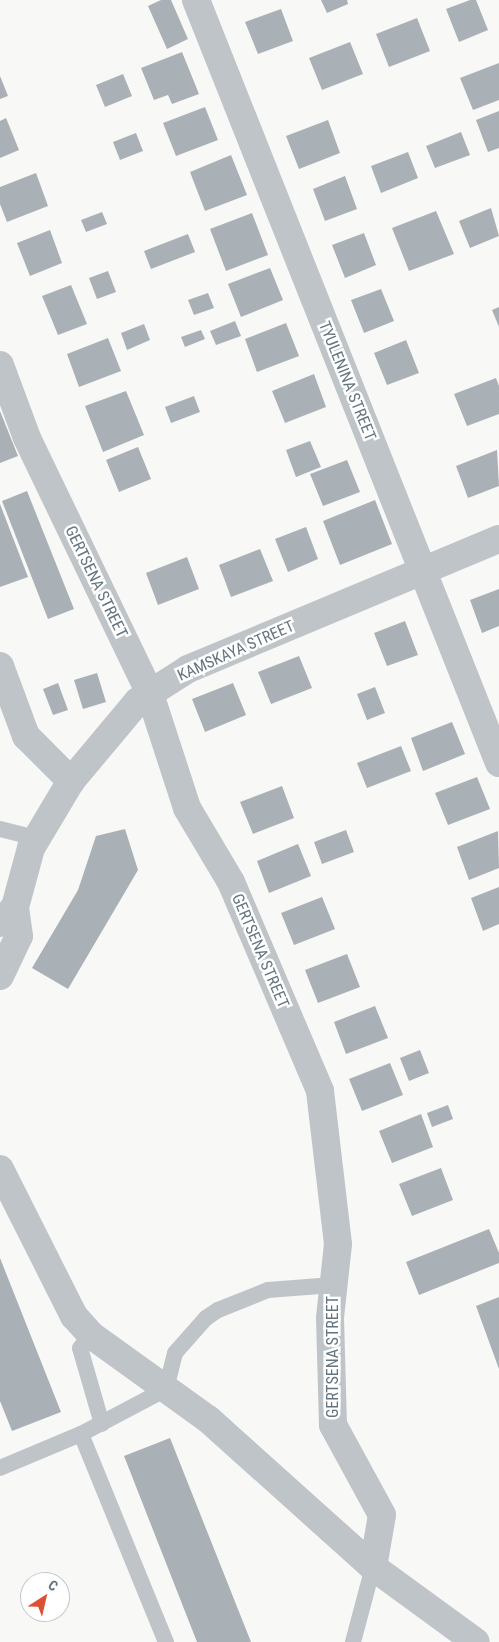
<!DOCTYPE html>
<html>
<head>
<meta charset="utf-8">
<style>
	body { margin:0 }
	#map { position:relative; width:499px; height:1642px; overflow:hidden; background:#f8f8f6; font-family:"Roboto Condensed",sans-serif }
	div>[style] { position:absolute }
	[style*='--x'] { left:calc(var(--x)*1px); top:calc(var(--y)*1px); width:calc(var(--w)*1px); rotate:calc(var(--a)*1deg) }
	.building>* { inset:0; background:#a9b1b7 }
	.service>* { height:16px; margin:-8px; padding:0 8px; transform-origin:8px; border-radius:8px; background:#bfc4c8 }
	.minor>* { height:28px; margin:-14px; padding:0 14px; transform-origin:14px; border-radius:14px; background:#bfc4c8 }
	span { translate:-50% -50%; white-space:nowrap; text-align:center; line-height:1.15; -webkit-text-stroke:5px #fff; paint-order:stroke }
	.street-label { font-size:16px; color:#657580 }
	.north { position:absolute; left:20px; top:1572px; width:50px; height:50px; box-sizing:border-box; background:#fff; border:1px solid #c1c8cc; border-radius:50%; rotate:35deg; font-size:14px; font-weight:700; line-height:20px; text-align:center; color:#657580 }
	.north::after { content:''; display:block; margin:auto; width:18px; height:22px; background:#dd5132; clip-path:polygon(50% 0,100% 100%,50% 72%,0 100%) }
</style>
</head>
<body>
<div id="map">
	<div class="building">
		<div style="clip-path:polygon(161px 0,171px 0,188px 39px,167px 49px,148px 6px)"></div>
		<div style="clip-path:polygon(321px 0,347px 0,348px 4px,327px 13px)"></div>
		<div style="clip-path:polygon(470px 0,476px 0,488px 30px,459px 42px,446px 9px)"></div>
		<div style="clip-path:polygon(281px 9px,293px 41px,258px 54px,245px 22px)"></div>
		<div style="clip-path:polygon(417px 18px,430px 51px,389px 67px,376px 34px)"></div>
		<div style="clip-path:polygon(350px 42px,363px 74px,322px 90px,309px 58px)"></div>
		<div style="clip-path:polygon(182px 52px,199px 94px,172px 104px,168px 95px,154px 100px,141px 68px)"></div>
		<div style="clip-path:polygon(499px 63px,499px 100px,473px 110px,460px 78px)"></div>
		<div style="clip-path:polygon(123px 74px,132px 96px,105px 107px,96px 85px)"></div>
		<div style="clip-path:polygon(0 76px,8px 96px,0 99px)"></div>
		<div style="clip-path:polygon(205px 107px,218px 140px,176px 156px,163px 123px)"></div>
		<div style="clip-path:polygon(499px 111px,499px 148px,488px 152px,476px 120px)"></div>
		<div style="clip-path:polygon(6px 118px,19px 150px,0 158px,0 121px)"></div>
		<div style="clip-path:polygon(328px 120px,340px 153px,299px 169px,286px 136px)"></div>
		<div style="clip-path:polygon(461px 132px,470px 155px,435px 168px,426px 146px)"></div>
		<div style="clip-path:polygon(136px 133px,143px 151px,120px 160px,113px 142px)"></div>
		<div style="clip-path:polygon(408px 152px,418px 178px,381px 193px,371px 166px)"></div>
		<div style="clip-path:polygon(231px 155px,247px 195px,205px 211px,190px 172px)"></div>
		<div style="clip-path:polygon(36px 173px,48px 206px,7px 222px,0 204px,0 187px)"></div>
		<div style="clip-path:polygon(345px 176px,357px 209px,325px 221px,313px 189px)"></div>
		<div style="clip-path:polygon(491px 208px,499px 236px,470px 248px,459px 221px)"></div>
		<div style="clip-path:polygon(436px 211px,454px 254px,409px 271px,392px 228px)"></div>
		<div style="clip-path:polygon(102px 212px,107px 224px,86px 232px,81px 220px)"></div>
		<div style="clip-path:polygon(252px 213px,268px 255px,226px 271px,210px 229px)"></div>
		<div style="clip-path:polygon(50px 230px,62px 263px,30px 276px,17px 243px)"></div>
		<div style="clip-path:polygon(364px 233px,376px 265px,345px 278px,332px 245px)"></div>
		<div style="clip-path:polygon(188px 234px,195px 252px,151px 269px,144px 251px)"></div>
		<div style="clip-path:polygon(270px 268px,283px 300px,241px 317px,228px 284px)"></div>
		<div style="clip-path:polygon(108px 271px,116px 292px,97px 299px,89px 278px)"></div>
		<div style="clip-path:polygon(71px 285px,87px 324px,58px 335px,42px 296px)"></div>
		<div style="clip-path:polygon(381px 289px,394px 321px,364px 333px,351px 300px)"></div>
		<div style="clip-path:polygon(208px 293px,214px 308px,194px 315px,188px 300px)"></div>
		<div style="clip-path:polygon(499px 307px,499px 327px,492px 310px)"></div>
		<div style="clip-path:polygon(235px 321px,241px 336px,216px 345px,210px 331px)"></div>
		<div style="clip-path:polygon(286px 323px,299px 356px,257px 372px,245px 339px)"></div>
		<div style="clip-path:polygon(144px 324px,150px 340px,127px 350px,121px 333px)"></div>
		<div style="clip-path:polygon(201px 330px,205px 339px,185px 347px,181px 337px)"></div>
		<div style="clip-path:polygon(108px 338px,121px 371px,79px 387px,67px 354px)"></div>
		<div style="clip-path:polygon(406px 340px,419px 373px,387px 385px,374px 353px)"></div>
		<div style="clip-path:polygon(314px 374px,326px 407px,285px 423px,272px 391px)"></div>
		<div style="clip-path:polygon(496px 378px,499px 386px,499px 414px,467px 426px,454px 394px)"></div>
		<div style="clip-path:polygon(126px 391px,144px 435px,103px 452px,85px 406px)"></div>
		<div style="clip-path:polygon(194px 396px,200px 412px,171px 423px,165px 407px)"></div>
		<div style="clip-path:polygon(0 411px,18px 456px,0 463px)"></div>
		<div style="clip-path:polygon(310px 441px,321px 467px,296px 477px,286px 450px)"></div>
		<div style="clip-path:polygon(138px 447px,151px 479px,119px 492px,106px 460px)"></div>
		<div style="clip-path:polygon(497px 450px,499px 486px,468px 498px,456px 466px)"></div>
		<div style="clip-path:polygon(347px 460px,360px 492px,323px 506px,310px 474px)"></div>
		<div style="clip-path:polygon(27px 491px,74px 609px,48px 619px,2px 501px)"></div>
		<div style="clip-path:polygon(375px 500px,392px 544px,340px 565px,323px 521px)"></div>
		<div style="clip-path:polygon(0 504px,28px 577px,0 587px)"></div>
		<div style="clip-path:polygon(306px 527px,318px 559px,288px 572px,275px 539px)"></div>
		<div style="clip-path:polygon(260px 549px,273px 581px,231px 597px,219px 565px)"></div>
		<div style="clip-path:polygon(187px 557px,199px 589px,158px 605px,146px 573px)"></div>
		<div style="clip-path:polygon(499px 589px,499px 626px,482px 633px,470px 600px)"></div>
		<div style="clip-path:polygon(405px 621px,418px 655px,387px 666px,374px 633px)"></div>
		<div style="clip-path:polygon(299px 656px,312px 688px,271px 704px,258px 672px)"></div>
		<div style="clip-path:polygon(97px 673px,106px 702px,83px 709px,74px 680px)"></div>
		<div style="clip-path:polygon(58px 683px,68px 710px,53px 715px,43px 689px)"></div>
		<div style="clip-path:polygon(233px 683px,246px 715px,205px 732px,192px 699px)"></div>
		<div style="clip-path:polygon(375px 687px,385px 713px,367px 720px,357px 694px)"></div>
		<div style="clip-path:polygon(452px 722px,465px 754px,423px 771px,411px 738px)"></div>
		<div style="clip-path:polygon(401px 746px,411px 771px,367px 788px,357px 763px)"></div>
		<div style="clip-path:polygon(477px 777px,490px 809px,448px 825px,435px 793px)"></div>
		<div style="clip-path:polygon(282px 786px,294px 818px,253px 834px,240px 802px)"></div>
		<div style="clip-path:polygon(125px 829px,138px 870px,68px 989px,32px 968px,78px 890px,96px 836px)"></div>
		<div style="clip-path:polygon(346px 830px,354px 852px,322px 864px,314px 842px)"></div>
		<div style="clip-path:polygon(498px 831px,499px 868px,469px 880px,457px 847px)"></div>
		<div style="clip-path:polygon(298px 844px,311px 876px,269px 893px,257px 861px)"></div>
		<div style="clip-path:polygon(499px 887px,499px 924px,483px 931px,471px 898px)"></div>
		<div style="clip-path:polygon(322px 897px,335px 929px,294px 945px,281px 913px)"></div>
		<div style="clip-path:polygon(347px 954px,360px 987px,318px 1003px,305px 970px)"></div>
		<div style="clip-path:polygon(375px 1006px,388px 1038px,346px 1054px,334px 1022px)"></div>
		<div style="clip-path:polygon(420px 1050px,429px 1073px,409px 1081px,400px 1058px)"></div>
		<div style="clip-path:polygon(390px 1063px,403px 1095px,362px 1111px,349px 1079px)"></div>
		<div style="clip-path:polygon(448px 1105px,453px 1119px,432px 1127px,427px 1113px)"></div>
		<div style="clip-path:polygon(421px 1114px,433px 1147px,392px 1163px,379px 1131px)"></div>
		<div style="clip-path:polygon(441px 1168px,453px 1200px,412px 1216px,399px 1184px)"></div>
		<div style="clip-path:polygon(489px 1229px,499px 1253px,499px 1263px,419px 1295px,406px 1262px)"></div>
		<div style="clip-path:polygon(0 1258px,61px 1412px,12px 1431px,0 1401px)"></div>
		<div style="clip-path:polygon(499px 1297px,499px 1369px,476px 1306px)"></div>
		<div style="clip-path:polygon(170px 1438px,251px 1642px,197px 1642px,124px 1456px)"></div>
	</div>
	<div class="service">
		<div style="--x:0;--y:829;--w:38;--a:14"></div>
		<div style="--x:91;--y:1335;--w:17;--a:130"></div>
		<div style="--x:80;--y:1348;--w:79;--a:73.9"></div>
		<div style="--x:81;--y:1434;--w:225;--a:67.8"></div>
		<div style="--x:0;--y:1468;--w:88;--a:-22.8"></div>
		<div style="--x:81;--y:1434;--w:96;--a:-27.9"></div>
		<div style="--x:166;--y:1389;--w:37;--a:-76"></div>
		<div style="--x:175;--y:1353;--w:47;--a:-48.5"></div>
		<div style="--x:206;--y:1318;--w:14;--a:-34"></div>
		<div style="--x:218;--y:1310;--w:54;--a:-21.8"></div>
		<div style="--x:268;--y:1290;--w:65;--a:-4.4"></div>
		<div style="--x:353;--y:1642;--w:78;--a:-75.1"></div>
	</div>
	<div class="minor">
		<div style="--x:196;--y:0;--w:821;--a:68.34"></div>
		<div style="--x:0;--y:365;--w:78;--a:69.7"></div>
		<div style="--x:27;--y:438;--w:284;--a:64.3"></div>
		<div style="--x:150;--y:694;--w:120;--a:72"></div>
		<div style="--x:187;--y:808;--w:86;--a:59.3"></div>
		<div style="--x:231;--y:882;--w:227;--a:66.9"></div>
		<div style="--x:320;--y:1091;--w:154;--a:83.3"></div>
		<div style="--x:338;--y:1244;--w:74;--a:96.2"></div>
		<div style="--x:330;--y:1318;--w:107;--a:88.4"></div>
		<div style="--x:333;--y:1425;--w:102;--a:61.4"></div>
		<div style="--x:382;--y:1515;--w:53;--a:99.8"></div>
		<div style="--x:0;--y:666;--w:75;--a:69.6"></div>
		<div style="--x:26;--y:736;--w:64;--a:45"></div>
		<div style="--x:0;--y:923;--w:22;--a:-47"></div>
		<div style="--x:15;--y:907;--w:61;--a:-74.8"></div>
		<div style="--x:31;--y:848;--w:78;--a:-59.2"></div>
		<div style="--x:71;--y:781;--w:104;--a:-50.1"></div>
		<div style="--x:138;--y:701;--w:59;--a:-32.6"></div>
		<div style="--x:188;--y:669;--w:337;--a:-22.7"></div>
		<div style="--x:0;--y:976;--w:44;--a:-64.6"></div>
		<div style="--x:19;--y:936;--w:29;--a:-98"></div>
		<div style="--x:0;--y:1169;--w:165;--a:63.3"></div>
		<div style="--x:74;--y:1316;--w:25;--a:48"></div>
		<div style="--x:91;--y:1335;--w:144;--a:35.7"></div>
		<div style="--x:208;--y:1419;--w:222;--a:41.9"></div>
		<div style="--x:373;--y:1567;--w:127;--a:36.1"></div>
	</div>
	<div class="street-label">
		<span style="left:347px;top:381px;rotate:68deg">TYULENINA STREET</span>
		<span style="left:96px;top:582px;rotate:64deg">GERTSENA STREET</span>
		<span style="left:236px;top:651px;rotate:-24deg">KAMSKAYA STREET</span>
		<span style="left:260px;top:951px;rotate:67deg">GERTSENA STREET</span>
		<span style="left:333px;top:1357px;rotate:-90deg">GERTSENA STREET</span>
	</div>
	<div class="north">С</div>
</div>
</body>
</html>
